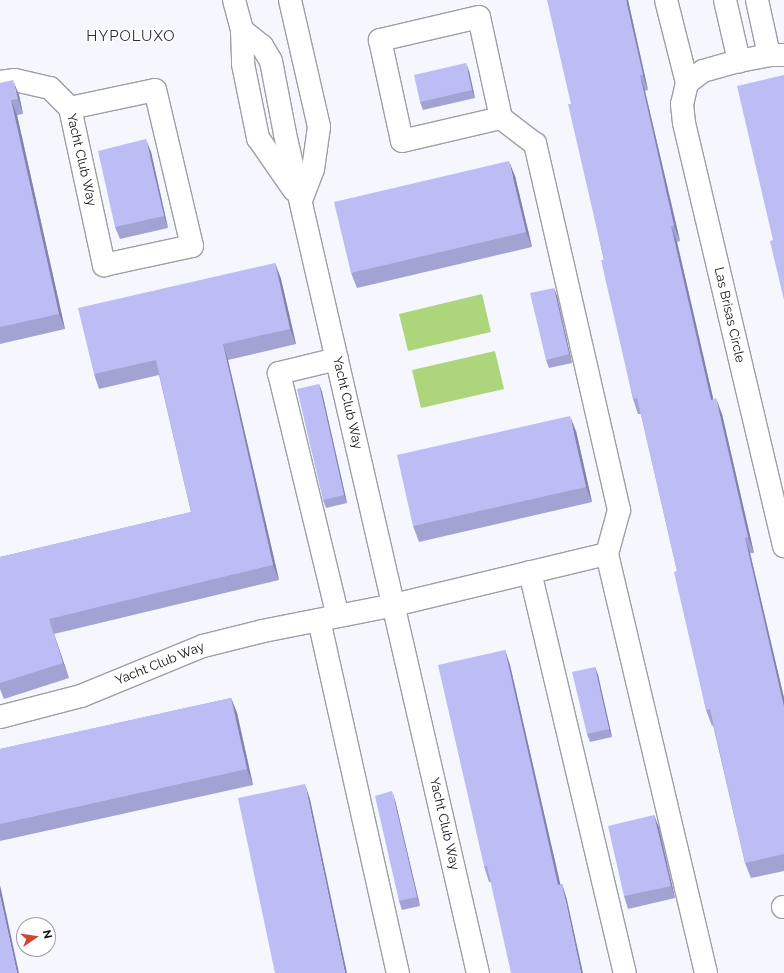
<!DOCTYPE html>
<html>
<head>
<meta charset="utf-8">
<style>
	body { margin:0 }
	#map { position:relative; width:784px; height:973px; overflow:hidden; background:#f6f6fe; font-family:Raleway,sans-serif }
	div>[style] { position:absolute }
	[style*='--x'] { left:calc(var(--x)*1px); top:calc(var(--y)*1px); width:calc(var(--w)*1px); rotate:calc(var(--a)*1deg) }
	.green>* { inset:0; background:#add57c }
	.roads { filter:drop-shadow(1px 0 #9e9fa5) drop-shadow(-1px 0 #9e9fa5) drop-shadow(0 1px #9e9fa5) drop-shadow(0 -1px #9e9fa5) }
	.minor>* { height:22px; margin:-11px; padding:0 11px; transform-origin:11px; border-radius:11px; background:#fff }
	.wall>* { inset:0; background:#a2a3d2 }
	.shaded-wall>* { inset:0; background:#8484ab }
	.building>* { inset:0; background:#bcbdf4 }
	span { translate:-50% -50%; white-space:nowrap; text-align:center; line-height:1.15; -webkit-text-stroke:3px #fff; paint-order:stroke }
	.street-label { font-size:13px; color:#0d0d0f }
	.quarter-label { font-size:15px; color:#2c2d32; letter-spacing:1px }
	.north { position:absolute; left:16px; top:917px; width:40px; height:40px; box-sizing:border-box; background:#fff; border:1px solid #9e9e9f; border-radius:50%; rotate:77deg; font-size:11px; font-weight:700; line-height:16px; text-align:center; color:#0d0d0f }
	.north::after { content:''; display:block; margin:auto; width:14px; height:18px; background:#d24630; clip-path:polygon(50% 0,100% 100%,50% 72%,0 100%) }
</style>
</head>
<body>
<div id="map">
	<div class="green">
		<div style="clip-path:polygon(482px 294px,491px 332px,408px 351px,399px 314px)"></div>
		<div style="clip-path:polygon(495px 351px,504px 389px,421px 408px,412px 370px)"></div>
	</div>
	<div class="roads">
		<div class="minor">
			<div style="--x:234;--y:0;--w:31;--a:75"></div>
			<div style="--x:242;--y:30;--w:34;--a:88"></div>
			<div style="--x:243;--y:64;--w:76;--a:78.5"></div>
			<div style="--x:258;--y:138;--w:63;--a:55.3"></div>
			<div style="--x:290;--y:0;--w:130;--a:77.1"></div>
			<div style="--x:319;--y:127;--w:42;--a:98.1"></div>
			<div style="--x:313;--y:169;--w:34;--a:111"></div>
			<div style="--x:666;--y:0;--w:86;--a:75.8"></div>
			<div style="--x:687;--y:83;--w:22;--a:103"></div>
			<div style="--x:682;--y:104;--w:19;--a:84"></div>
			<div style="--x:684;--y:123;--w:435;--a:76.7"></div>
			<div style="--x:725;--y:0;--w:63;--a:77.1"></div>
			<div style="--x:757;--y:0;--w:56;--a:77.7"></div>
			<div style="--x:242;--y:30;--w:26;--a:39"></div>
			<div style="--x:262;--y:46;--w:17;--a:59"></div>
			<div style="--x:271;--y:61;--w:74;--a:79.1"></div>
			<div style="--x:285;--y:134;--w:861;--a:77.05"></div>
			<div style="--x:0;--y:82;--w:15;--a:-8"></div>
			<div style="--x:15;--y:80;--w:36;--a:13"></div>
			<div style="--x:50;--y:88;--w:28;--a:45"></div>
			<div style="--x:70;--y:108;--w:161;--a:77.8"></div>
			<div style="--x:104;--y:265;--w:90;--a:-12.2"></div>
			<div style="--x:192;--y:246;--w:160;--a:-103.3"></div>
			<div style="--x:155;--y:90;--w:87;--a:168"></div>
			<div style="--x:687;--y:83;--w:20;--a:-37"></div>
			<div style="--x:703;--y:71;--w:37;--a:-16"></div>
			<div style="--x:739;--y:61;--w:31;--a:-11"></div>
			<div style="--x:769;--y:55;--w:15;--a:0"></div>
			<div style="--x:337;--y:359;--w:60;--a:166.4"></div>
			<div style="--x:279;--y:373;--w:250;--a:76.4"></div>
			<div style="--x:607;--y:554;--w:431;--a:76.7"></div>
			<div style="--x:530;--y:572;--w:412;--a:76.7"></div>
			<div style="--x:319;--y:620;--w:362;--a:77.4"></div>
			<div style="--x:0;--y:717;--w:84;--a:-14.5"></div>
			<div style="--x:81;--y:696;--w:132;--a:-22.3"></div>
			<div style="--x:203;--y:646;--w:62;--a:-14"></div>
			<div style="--x:263;--y:631;--w:134;--a:-11.2"></div>
			<div style="--x:394;--y:605;--w:219;--a:-13.5"></div>
			<div style="--x:607;--y:554;--w:46;--a:-74.7"></div>
			<div style="--x:619;--y:510;--w:376;--a:-102.9"></div>
			<div style="--x:535;--y:144;--w:43;--a:-142.6"></div>
			<div style="--x:501;--y:118;--w:103;--a:-102.3"></div>
			<div style="--x:479;--y:17;--w:102;--a:166.9"></div>
			<div style="--x:380;--y:40;--w:103;--a:77.7"></div>
			<div style="--x:402;--y:141;--w:102;--a:-13.1"></div>
			<div style="--x:783;--y:907;--w:1;--a:0"></div>
		</div>
	</div>
	<div class="wall">
		<div style="clip-path:polygon(628px 0,648px 90px,645px 91px,680px 241px,677px 242px,713px 399px,722px 414px,754px 553px,750px 553px,784px 698px,784px 871px,751px 878px,745px 863px,713px 725px,712px 726px,706px 710px,677px 571px,641px 414px,638px 414px,633px 399px,571px 104px)"></div>
		<div style="clip-path:polygon(469px 71px,475px 98px,423px 110px,420px 102px)"></div>
		<div style="clip-path:polygon(0 83px,19px 95px,23px 114px,17px 115px,65px 329px,0 344px)"></div>
		<div style="clip-path:polygon(151px 152px,168px 228px,120px 239px,115px 227px)"></div>
		<div style="clip-path:polygon(515px 176px,532px 247px,357px 288px,351px 273px)"></div>
		<div style="clip-path:polygon(275px 263px,281px 279px,296px 344px,228px 360px,279px 580px,54px 634px,69px 678px,4px 699px,0 689px,0 557px,191px 512px,159px 375px,99px 389px,94px 374px)"></div>
		<div style="clip-path:polygon(554px 288px,557px 296px,572px 363px,549px 368px,546px 360px)"></div>
		<div style="clip-path:polygon(319px 384px,322px 392px,347px 503px,326px 508px,323px 500px)"></div>
		<div style="clip-path:polygon(576px 431px,592px 502px,419px 542px,413px 526px)"></div>
		<div style="clip-path:polygon(505px 650px,510px 665px,560px 884px,562px 884px,567px 900px,490px 882px,489px 882px,484px 866px)"></div>
		<div style="clip-path:polygon(595px 667px,598px 675px,612px 737px,590px 742px,587px 734px)"></div>
		<div style="clip-path:polygon(231px 698px,237px 713px,253px 785px,0 841px,0 749px)"></div>
		<div style="clip-path:polygon(395px 800px,420px 906px,402px 910px,399px 901px)"></div>
		<div style="clip-path:polygon(654px 815px,659px 828px,675px 898px,628px 909px,624px 896px)"></div>
	</div>
	<div class="shaded-wall">
		<div style="clip-path:polygon(626px 0,628px 0,648px 90px,643px 75px)"></div>
		<div style="clip-path:polygon(466px 63px,469px 71px,475px 98px,472px 90px)"></div>
		<div style="clip-path:polygon(640px 75px,645px 91px,680px 241px,674px 226px)"></div>
		<div style="clip-path:polygon(13px 80px,19px 95px,23px 114px,18px 99px)"></div>
		<div style="clip-path:polygon(11px 100px,17px 115px,65px 329px,59px 314px)"></div>
		<div style="clip-path:polygon(146px 139px,151px 152px,168px 228px,164px 216px)"></div>
		<div style="clip-path:polygon(509px 161px,515px 176px,532px 247px,526px 232px)"></div>
		<div style="clip-path:polygon(671px 226px,677px 242px,717px 415px,711px 400px)"></div>
		<div style="clip-path:polygon(275px 263px,281px 279px,296px 344px,290px 329px)"></div>
		<div style="clip-path:polygon(554px 288px,557px 296px,572px 363px,569px 354px)"></div>
		<div style="clip-path:polygon(223px 344px,228px 360px,279px 580px,273px 565px)"></div>
		<div style="clip-path:polygon(319px 384px,322px 392px,347px 503px,344px 495px)"></div>
		<div style="clip-path:polygon(716px 398px,722px 414px,754px 553px,748px 537px)"></div>
		<div style="clip-path:polygon(570px 416px,576px 431px,592px 502px,586px 487px)"></div>
		<div style="clip-path:polygon(745px 538px,750px 553px,784px 698px,784px 707px)"></div>
		<div style="clip-path:polygon(49px 619px,54px 634px,69px 678px,63px 663px)"></div>
		<div style="clip-path:polygon(505px 650px,510px 665px,564px 900px,558px 885px)"></div>
		<div style="clip-path:polygon(595px 667px,598px 675px,612px 737px,609px 729px)"></div>
		<div style="clip-path:polygon(231px 698px,237px 713px,253px 785px,247px 769px)"></div>
		<div style="clip-path:polygon(305px 784px,310px 799px,347px 973px,345px 973px)"></div>
		<div style="clip-path:polygon(392px 791px,395px 800px,420px 906px,417px 897px)"></div>
		<div style="clip-path:polygon(654px 815px,659px 828px,675px 898px,671px 886px)"></div>
		<div style="clip-path:polygon(562px 884px,567px 900px,583px 973px,581px 973px)"></div>
		<div style="clip-path:polygon(0 885px,19px 973px,17px 973px,0 896px)"></div>
	</div>
	<div class="building">
		<div style="clip-path:polygon(547px 0,626px 0,643px 75px,640px 75px,674px 226px,671px 226px,711px 400px,716px 398px,748px 537px,745px 538px,784px 707px,784px 854px,745px 863px,710px 709px,706px 710px,674px 572px,677px 571px,637px 398px,633px 399px,601px 260px,604px 260px,568px 104px,571px 104px)"></div>
		<div style="clip-path:polygon(466px 63px,472px 90px,420px 102px,414px 75px)"></div>
		<div style="clip-path:polygon(784px 75px,784px 300px,770px 241px,773px 240px,737px 86px)"></div>
		<div style="clip-path:polygon(13px 80px,18px 99px,11px 100px,59px 314px,0 327px,0 83px)"></div>
		<div style="clip-path:polygon(146px 139px,164px 216px,115px 227px,98px 151px)"></div>
		<div style="clip-path:polygon(509px 161px,526px 232px,351px 273px,334px 202px)"></div>
		<div style="clip-path:polygon(275px 263px,290px 329px,223px 344px,273px 565px,49px 619px,63px 663px,0 683px,0 557px,191px 512px,156px 360px,94px 374px,78px 308px)"></div>
		<div style="clip-path:polygon(554px 288px,569px 354px,546px 360px,530px 293px)"></div>
		<div style="clip-path:polygon(319px 384px,344px 495px,323px 500px,297px 389px)"></div>
		<div style="clip-path:polygon(570px 416px,586px 487px,413px 526px,397px 455px)"></div>
		<div style="clip-path:polygon(505px 650px,558px 885px,562px 884px,581px 973px,511px 973px,487px 866px,484px 866px,438px 665px)"></div>
		<div style="clip-path:polygon(595px 667px,609px 729px,587px 734px,572px 672px)"></div>
		<div style="clip-path:polygon(231px 698px,247px 769px,0 824px,0 749px)"></div>
		<div style="clip-path:polygon(305px 784px,345px 973px,275px 973px,238px 798px)"></div>
		<div style="clip-path:polygon(392px 791px,417px 897px,399px 901px,375px 796px)"></div>
		<div style="clip-path:polygon(654px 815px,671px 886px,624px 896px,608px 826px)"></div>
		<div style="clip-path:polygon(0 896px,17px 973px,0 973px)"></div>
	</div>
	<div class="street-label">
		<span style="left:81px;top:160px;rotate:77deg">Yacht Club Way</span>
		<span style="left:729px;top:315px;rotate:77deg">Las Brisas Circle</span>
		<span style="left:347px;top:403px;rotate:77deg">Yacht Club Way</span>
		<span style="left:160px;top:664px;rotate:-22deg">Yacht Club Way</span>
		<span style="left:444px;top:824px;rotate:77deg">Yacht Club Way</span>
	</div>
	<div class="quarter-label">
		<span style="left:131px;top:37px">HYPOLUXO</span>
	</div>
	<div class="north">N</div>
</div>
</body>
</html>
